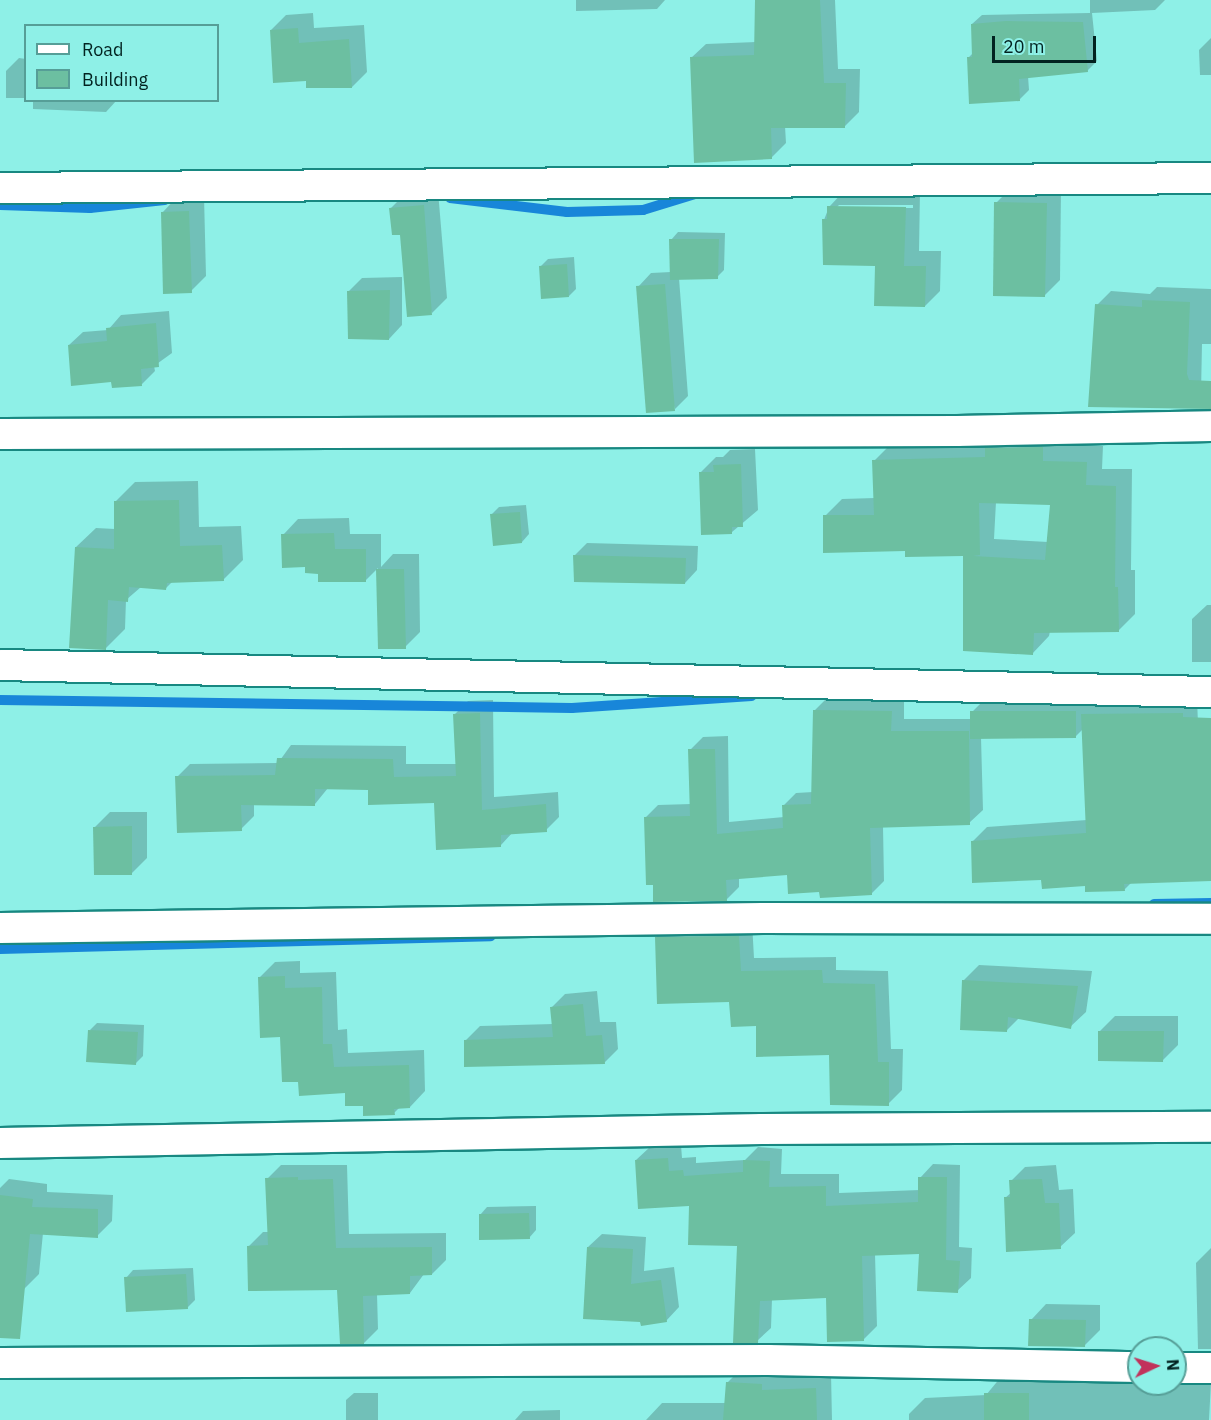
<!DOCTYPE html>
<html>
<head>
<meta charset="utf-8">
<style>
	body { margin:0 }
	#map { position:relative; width:1211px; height:1420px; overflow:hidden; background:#8ef0e7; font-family:"IBM Plex Sans",sans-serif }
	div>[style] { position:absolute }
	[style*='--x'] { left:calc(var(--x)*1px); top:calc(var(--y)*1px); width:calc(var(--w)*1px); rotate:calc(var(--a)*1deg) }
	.shadow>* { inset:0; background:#0003 }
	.stream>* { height:10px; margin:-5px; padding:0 5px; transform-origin:5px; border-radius:5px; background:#1886d9 }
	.building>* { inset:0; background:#6cbfa1 }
	.roads { filter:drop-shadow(2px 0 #188881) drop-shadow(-2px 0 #188881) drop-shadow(0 2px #188881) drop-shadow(0 -2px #188881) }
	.street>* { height:30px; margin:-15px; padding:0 15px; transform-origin:15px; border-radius:15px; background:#fff }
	span { translate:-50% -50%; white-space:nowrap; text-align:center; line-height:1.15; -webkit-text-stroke:4.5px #8ef0e7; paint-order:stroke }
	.legend { position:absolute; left:24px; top:24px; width:195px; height:78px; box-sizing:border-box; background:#8ef0e7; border:2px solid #569e97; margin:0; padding:8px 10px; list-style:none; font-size:18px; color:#022220 }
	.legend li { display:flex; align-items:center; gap:12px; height:30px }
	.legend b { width:30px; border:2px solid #569e97 }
	.north { position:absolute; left:1127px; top:1336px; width:60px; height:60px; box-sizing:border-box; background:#8ef0e7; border:2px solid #569e97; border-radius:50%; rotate:86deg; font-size:16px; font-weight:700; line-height:24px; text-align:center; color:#022220 }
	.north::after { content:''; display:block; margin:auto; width:21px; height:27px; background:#c1325b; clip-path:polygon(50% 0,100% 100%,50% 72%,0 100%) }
	.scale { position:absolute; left:992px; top:36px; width:104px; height:27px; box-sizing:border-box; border:3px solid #022220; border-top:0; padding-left:8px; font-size:18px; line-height:21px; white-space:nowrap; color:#022220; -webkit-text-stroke:4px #8ef0e7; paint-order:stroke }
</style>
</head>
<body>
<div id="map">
	<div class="shadow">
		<div style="clip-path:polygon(576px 0,665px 0,657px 9px,576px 11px)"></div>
		<div style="clip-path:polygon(756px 0,835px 0,838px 69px,860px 69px,859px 112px,844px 127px,785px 126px,786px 143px,771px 158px,691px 58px,706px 44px,756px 42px)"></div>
		<div style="clip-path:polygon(1090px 0,1165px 0,1155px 10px,1092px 13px,1097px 61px,1087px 71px,1028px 76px,1029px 90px,1019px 100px,968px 58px,973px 53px,972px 24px,982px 15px,1090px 13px)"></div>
		<div style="clip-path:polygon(313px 13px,314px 28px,364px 25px,367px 72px,352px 87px,308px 80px,271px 30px,286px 15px)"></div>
		<div style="clip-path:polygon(1211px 38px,1211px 75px,1200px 75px,1199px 50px)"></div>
		<div style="clip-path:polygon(19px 58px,26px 59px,26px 98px,6px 98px,6px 71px)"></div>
		<div style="clip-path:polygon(33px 100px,117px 100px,106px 112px,33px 109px)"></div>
		<div style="clip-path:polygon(1011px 188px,1061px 188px,1060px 280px,1044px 296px,996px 203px)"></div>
		<div style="clip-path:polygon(438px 191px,447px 298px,432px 313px,391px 208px,406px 193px)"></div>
		<div style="clip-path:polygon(evenodd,844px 191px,920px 192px,919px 251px,941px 251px,940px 291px,925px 306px,824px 220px,829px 207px,844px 191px,839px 205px,913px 205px,913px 208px,836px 208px,839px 205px)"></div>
		<div style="clip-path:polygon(204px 196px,206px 276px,191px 291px,162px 213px,177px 197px)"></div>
		<div style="clip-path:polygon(678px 232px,725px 233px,724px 270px,717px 277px,679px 278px,688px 396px,675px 409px,638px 287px,651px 273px,671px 272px,671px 240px)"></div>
		<div style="clip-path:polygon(574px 257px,576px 289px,569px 296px,541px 266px,548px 259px)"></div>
		<div style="clip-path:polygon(402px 277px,402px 325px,389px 339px,349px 291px,362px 278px)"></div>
		<div style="clip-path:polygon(1157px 287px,1211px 289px,1211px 344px,1202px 344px,1201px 394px,1097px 305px,1111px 291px,1150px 294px)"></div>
		<div style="clip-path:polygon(169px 311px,172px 353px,154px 366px,155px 371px,142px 384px,112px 380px,69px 345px,83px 332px,108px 330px,121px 315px)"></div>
		<div style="clip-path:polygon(evenodd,1059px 430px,1059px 444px,1103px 446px,1102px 469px,1132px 469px,1131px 570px,1135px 570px,1135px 614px,1118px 631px,1050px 631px,1049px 636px,1032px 654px,965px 554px,907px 550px,825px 516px,842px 499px,875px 498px,874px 461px,891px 444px,1059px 430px,996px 502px,1052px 504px,1048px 542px,994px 539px,996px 502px)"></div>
		<div style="clip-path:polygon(755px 449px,758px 510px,732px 532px,700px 473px,716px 457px,723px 457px,730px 450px)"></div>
		<div style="clip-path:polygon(198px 481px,199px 527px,241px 526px,243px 560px,223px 580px,173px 581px,166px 588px,141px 587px,126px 600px,125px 629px,105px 649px,76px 547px,96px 528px,115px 529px,115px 502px,135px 482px)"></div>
		<div style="clip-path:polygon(526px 505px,529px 534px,522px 542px,491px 515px,499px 507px)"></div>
		<div style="clip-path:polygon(349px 518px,350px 534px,381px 534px,381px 567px,393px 554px,419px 554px,420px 632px,405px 647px,379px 647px,378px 568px,365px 581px,319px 572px,307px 566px,283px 535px,298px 519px)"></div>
		<div style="clip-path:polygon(587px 543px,698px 546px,697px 570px,685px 583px,574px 556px)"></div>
		<div style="clip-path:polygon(1207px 605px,1211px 605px,1211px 662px,1192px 662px,1192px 619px)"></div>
		<div style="clip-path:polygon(1091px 696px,1091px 706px,1098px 700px,1197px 698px,1198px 724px,1211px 768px,1211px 880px,1132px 882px,1124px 890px,1043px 879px,972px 842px,987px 827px,1087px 820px,1083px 729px,1076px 736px,981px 737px,983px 810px,969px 823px,883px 826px,884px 881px,871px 894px,821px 891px,788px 873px,739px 878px,739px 887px,726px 900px,645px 818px,658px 805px,691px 804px,690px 750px,703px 737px,728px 736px,729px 822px,784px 817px,783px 806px,796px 793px,813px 792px,814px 711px,827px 698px,904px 699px,904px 719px,972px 719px,972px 712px,987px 697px)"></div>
		<div style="clip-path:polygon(493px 700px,494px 797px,558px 792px,559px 817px,546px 830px,513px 832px,501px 845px,435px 802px,369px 788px,328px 788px,315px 804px,254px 803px,254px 816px,241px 829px,177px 777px,190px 764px,278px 763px,291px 745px,406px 746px,406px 764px,457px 764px,454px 715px,468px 701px)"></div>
		<div style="clip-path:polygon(110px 812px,147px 812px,147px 858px,132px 873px,95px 827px)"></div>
		<div style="clip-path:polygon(752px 922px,754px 958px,836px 957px,836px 970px,888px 971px,891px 1049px,903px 1049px,902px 1090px,888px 1104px,831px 1054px,757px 1025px,656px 937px,670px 923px)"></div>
		<div style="clip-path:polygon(300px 961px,300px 973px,336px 972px,338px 1030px,347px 1029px,348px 1053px,424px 1050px,425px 1091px,410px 1107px,400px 1107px,394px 1113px,365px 1104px,346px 1091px,300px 1080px,260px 977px,275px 962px)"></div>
		<div style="clip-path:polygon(979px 965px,1092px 971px,1086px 1012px,1070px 1027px,1019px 1018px,1006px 1031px,963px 981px)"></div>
		<div style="clip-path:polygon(597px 991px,600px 1022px,616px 1022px,618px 1049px,604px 1063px,466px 1040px,480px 1026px,553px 1024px,551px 1008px,565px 994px)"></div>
		<div style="clip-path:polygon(1115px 1016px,1178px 1016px,1178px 1045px,1163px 1060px,1100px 1031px)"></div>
		<div style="clip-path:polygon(97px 1023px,144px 1025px,143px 1056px,135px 1064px,90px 1030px)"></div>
		<div style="clip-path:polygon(681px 1145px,682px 1158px,696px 1157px,696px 1163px,745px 1160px,758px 1147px,782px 1149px,781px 1174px,839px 1174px,839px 1193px,920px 1190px,920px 1178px,933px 1164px,960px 1165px,959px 1247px,972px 1248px,971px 1278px,957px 1291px,920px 1252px,875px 1254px,877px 1326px,863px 1340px,828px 1297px,772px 1299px,771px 1328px,757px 1341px,739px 1245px,636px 1160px,650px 1147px)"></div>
		<div style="clip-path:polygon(281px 1165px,347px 1165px,349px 1234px,446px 1233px,446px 1260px,432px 1274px,424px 1274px,410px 1293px,377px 1294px,378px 1329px,364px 1343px,339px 1288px,249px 1246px,263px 1232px,269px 1232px,267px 1179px)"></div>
		<div style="clip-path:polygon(1056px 1165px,1059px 1190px,1073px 1189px,1075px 1233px,1060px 1247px,1005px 1198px,1012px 1192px,1011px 1181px,1025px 1167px)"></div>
		<div style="clip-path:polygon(9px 1179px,47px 1184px,47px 1192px,113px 1195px,112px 1221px,97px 1236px,43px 1233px,39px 1274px,24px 1289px,0 1287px,0 1188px)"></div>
		<div style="clip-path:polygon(536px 1206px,536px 1230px,529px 1238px,480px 1215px,487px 1207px)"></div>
		<div style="clip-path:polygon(602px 1234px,646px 1237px,644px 1271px,674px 1267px,679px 1307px,666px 1321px,588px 1247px)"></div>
		<div style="clip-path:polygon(1211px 1248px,1211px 1349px,1198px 1349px,1196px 1263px)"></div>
		<div style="clip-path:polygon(193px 1268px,195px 1300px,187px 1308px,126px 1278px,133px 1270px)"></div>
		<div style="clip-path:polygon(1046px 1304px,1100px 1305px,1100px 1330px,1085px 1345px,1031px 1320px)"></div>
		<div style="clip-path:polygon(743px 1367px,831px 1373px,832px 1420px,646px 1420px,662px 1403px,725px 1403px,727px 1383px)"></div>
		<div style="clip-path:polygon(1001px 1377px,1131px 1384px,1137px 1378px,1139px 1384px,1211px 1382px,1209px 1420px,909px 1420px,909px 1414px,925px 1398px,986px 1395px)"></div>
		<div style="clip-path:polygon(354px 1393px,378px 1393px,378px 1420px,346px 1420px,346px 1400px)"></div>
		<div style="clip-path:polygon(560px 1410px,560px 1420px,515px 1420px,523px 1411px)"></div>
	</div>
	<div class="stream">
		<div style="--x:450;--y:198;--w:118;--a:6.8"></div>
		<div style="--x:567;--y:212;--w:76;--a:-1.5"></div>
		<div style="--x:643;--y:210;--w:58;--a:-17.2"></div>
		<div style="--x:0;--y:205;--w:90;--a:1.9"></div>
		<div style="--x:90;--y:208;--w:75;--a:-6.1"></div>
		<div style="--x:0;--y:700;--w:572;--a:0.8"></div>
		<div style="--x:572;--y:708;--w:180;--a:-3.8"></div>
		<div style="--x:1154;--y:904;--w:57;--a:-1"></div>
		<div style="--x:0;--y:949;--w:491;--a:-1.5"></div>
	</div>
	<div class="building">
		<div style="clip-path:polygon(755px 0,820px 0,824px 83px,846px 83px,845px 128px,771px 128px,772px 159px,694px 163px,690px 57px,754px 55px)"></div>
		<div style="clip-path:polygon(1006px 21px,1083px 22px,1088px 72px,1019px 79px,1020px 101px,969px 104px,967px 57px,972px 57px,971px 24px)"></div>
		<div style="clip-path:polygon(298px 28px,299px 43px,349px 39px,352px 88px,306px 88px,306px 81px,273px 83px,270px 30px)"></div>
		<div style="clip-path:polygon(994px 202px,1047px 203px,1045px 297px,993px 296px)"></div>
		<div style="clip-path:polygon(424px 205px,432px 315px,407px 317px,400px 235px,392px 235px,389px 208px)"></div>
		<div style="clip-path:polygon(827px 206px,906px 207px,904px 266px,926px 266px,925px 307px,874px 306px,875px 266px,823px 265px,822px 219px,827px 219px)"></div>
		<div style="clip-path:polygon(189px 211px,192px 293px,163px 294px,161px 212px)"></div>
		<div style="clip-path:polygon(669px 239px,719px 239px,718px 279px,670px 280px)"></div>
		<div style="clip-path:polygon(567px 264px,569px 297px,541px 299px,539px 266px)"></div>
		<div style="clip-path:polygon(665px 284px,675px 411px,646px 413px,636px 286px)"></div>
		<div style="clip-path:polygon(390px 290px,389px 340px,348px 339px,347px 291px)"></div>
		<div style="clip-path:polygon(1142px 300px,1190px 302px,1187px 374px,1189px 380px,1211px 381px,1211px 409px,1088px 407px,1095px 304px,1142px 307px)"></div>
		<div style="clip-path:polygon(156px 323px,159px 367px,141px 369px,142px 386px,112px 388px,111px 382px,71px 386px,68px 345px,107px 341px,106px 328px)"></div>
		<div style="clip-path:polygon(evenodd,1043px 447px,1043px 461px,1087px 462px,1086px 485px,1116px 486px,1115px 587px,1118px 587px,1119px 632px,1034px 633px,1033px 655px,963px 651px,963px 556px,905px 557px,905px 551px,823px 553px,823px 515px,874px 515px,872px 460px,985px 457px,985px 448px,1043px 447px,979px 503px,1050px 505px,1045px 560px,973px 556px,980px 555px,979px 503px)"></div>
		<div style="clip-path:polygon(741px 464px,743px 527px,732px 527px,732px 534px,701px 535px,699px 472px,714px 472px,713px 465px)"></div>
		<div style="clip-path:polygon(179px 500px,180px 546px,222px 545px,224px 581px,167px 583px,166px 590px,129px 587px,128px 602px,108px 600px,106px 650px,69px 648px,75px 547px,114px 549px,114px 501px)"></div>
		<div style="clip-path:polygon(520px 512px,522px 543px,493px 546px,490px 514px)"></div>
		<div style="clip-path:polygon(334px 533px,335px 549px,366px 549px,366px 582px,318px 582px,318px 574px,305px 573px,305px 567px,282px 568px,281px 534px)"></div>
		<div style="clip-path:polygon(573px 555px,686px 558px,685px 584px,574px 582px)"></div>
		<div style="clip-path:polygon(376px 569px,404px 569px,406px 649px,378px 649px)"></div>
		<div style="clip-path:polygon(813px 710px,892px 711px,891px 731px,969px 731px,970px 825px,870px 828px,872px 895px,820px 898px,819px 892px,788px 894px,787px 875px,726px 880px,727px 901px,653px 902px,653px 885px,646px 885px,644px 817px,690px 816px,688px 749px,715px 749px,717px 834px,783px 828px,782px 805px,811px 804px)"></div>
		<div style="clip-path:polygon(970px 711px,1076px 711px,1076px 738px,970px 739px)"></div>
		<div style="clip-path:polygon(480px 713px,482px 810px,546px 804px,547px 832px,501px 835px,501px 847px,436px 850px,434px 803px,368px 805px,368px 790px,315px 789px,315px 806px,241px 805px,242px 831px,177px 833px,175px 776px,275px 775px,277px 758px,393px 759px,394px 777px,456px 776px,453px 714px)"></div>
		<div style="clip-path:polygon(1183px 713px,1183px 717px,1211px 718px,1211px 881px,1124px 884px,1125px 891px,1085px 892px,1085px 886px,1042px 889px,1041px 880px,972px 883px,971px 841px,1086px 833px,1081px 714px)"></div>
		<div style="clip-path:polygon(132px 826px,132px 875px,94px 875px,93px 827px)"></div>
		<div style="clip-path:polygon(739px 936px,741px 971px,822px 970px,823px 983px,875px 984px,878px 1062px,889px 1062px,889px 1106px,830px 1105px,829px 1055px,756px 1057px,756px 1026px,731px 1027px,729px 1002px,657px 1004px,655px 937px)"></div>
		<div style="clip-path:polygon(285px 976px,285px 988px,322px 987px,323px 1044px,332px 1044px,334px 1067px,409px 1065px,410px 1108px,394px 1109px,395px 1115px,363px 1116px,363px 1106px,345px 1106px,345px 1093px,299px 1096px,298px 1082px,282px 1082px,280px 1037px,260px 1038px,258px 977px)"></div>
		<div style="clip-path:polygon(962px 980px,1078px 986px,1071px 1029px,1008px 1017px,1007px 1032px,960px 1030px)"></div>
		<div style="clip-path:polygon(583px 1004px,586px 1036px,602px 1035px,605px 1064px,464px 1067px,464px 1040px,553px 1037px,550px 1007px)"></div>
		<div style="clip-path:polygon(88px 1030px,138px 1032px,136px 1065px,86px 1062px)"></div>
		<div style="clip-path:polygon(1098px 1031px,1164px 1031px,1163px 1062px,1098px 1061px)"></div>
		<div style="clip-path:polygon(668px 1158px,669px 1171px,683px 1170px,684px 1176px,743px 1172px,743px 1160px,770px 1161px,769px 1187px,826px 1186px,826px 1206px,918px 1202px,918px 1177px,947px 1177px,946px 1260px,960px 1261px,958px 1293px,917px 1291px,919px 1254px,862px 1256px,864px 1341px,827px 1342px,826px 1298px,760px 1301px,758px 1343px,733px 1343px,737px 1246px,688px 1245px,689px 1206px,638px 1209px,635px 1160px)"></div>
		<div style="clip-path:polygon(298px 1177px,298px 1180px,333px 1179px,336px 1248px,432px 1247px,432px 1275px,410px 1276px,410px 1294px,363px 1296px,364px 1344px,340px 1344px,337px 1290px,248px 1291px,247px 1246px,268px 1245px,265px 1178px)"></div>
		<div style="clip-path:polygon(1042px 1179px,1045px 1203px,1059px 1203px,1061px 1249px,1006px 1252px,1004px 1197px,1010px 1197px,1009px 1180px)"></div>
		<div style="clip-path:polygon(0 1195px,33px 1199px,32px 1207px,98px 1209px,98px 1238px,30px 1234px,20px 1339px,0 1338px)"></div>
		<div style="clip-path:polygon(529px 1213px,530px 1239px,479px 1240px,479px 1214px)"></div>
		<div style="clip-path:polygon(587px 1247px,633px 1249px,631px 1284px,661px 1280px,667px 1322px,641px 1326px,640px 1322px,583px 1319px)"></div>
		<div style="clip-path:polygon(186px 1274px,188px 1309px,126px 1312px,124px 1277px)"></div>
		<div style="clip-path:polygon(1029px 1319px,1086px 1320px,1085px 1347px,1028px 1346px)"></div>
		<div style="clip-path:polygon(726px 1382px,762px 1384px,762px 1390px,816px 1388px,817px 1420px,723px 1420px)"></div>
		<div style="clip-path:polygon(984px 1393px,1029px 1393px,1029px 1420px,984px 1420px)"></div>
	</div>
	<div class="roads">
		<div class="street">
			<div style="--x:0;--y:188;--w:1211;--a:-0.47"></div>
			<div style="--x:0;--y:434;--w:957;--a:-0.18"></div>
			<div style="--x:957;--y:431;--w:254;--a:-1.1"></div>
			<div style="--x:0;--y:665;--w:1211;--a:1.28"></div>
			<div style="--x:0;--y:928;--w:763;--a:-0.75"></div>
			<div style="--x:763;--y:918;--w:448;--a:0.1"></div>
			<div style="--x:0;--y:1143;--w:762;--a:-1.05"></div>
			<div style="--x:762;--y:1129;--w:449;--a:-0.3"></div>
			<div style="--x:0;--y:1363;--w:768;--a:-0.22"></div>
			<div style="--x:768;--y:1360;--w:371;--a:1.1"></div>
			<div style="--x:1175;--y:1368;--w:36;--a:0"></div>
		</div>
	</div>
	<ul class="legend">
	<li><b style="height:8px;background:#fff"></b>Road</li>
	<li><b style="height:16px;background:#6cbfa1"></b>Building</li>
	</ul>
	<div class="north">N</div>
	<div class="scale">20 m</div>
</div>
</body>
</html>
